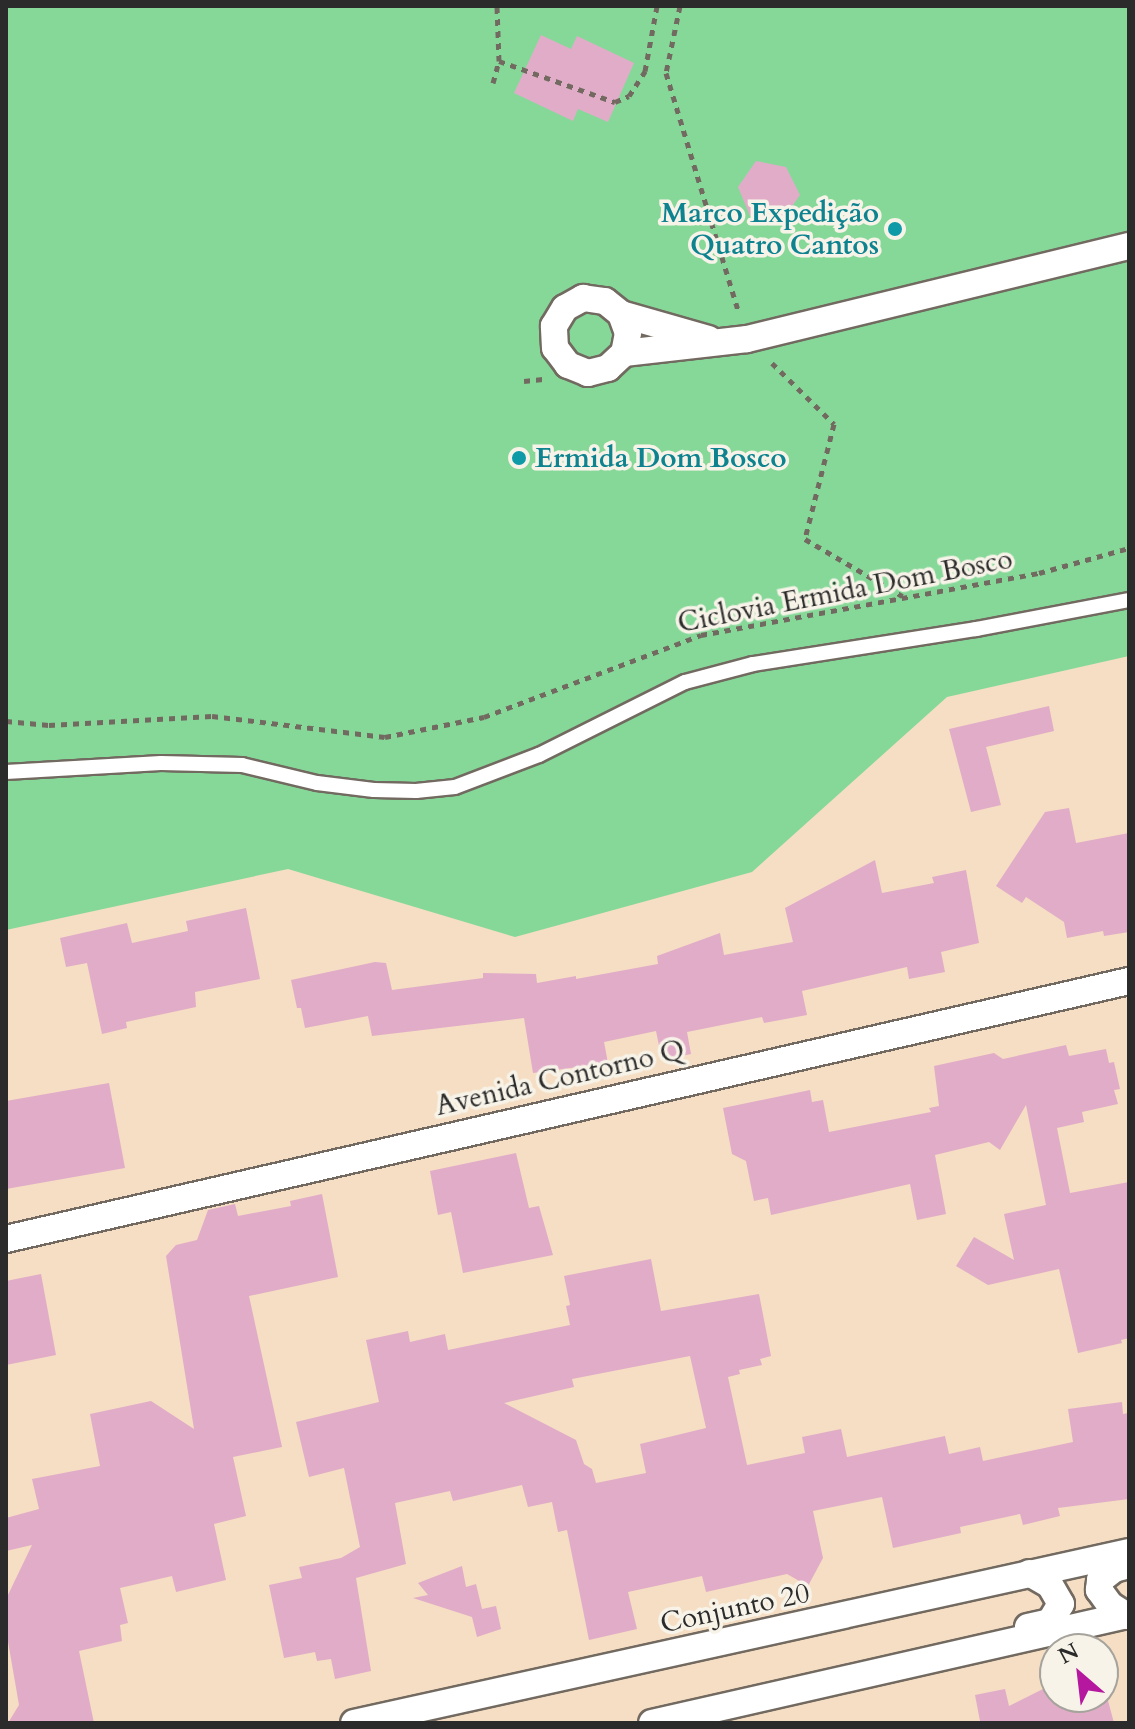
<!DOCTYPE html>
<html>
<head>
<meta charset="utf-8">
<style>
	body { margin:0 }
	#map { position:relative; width:1135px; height:1729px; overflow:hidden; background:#f5dec3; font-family:Cardo,serif }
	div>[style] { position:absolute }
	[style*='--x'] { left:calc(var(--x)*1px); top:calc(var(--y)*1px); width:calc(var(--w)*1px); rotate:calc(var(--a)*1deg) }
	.green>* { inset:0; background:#86d899 }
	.building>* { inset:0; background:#e1acc8 }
	.path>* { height:5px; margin-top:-2.5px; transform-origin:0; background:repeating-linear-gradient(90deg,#726a60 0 6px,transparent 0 12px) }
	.roads { filter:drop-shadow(2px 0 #726a60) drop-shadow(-2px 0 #726a60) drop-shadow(0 2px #726a60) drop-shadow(0 -2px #726a60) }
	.lane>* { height:14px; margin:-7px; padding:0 7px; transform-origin:7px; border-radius:7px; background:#fff }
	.street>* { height:26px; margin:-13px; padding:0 13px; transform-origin:13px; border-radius:13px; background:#fff }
	.dots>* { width:22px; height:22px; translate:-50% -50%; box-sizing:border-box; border:4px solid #f7f3e8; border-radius:50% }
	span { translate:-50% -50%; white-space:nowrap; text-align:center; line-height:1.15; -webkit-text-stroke:7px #f7f3e8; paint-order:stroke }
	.culture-label { font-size:28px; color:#0d838f; font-weight:700 }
	.right { translate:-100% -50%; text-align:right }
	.left { translate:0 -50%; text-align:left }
	.street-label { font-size:28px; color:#2b2b2b }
	.frame { position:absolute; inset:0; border:8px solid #2b2b2b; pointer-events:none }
	.north { position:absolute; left:1039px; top:1633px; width:80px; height:80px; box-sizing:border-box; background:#f7f3e8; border:2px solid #a5a39c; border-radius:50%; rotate:332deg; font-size:22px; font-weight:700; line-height:32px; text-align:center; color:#2b2b2b }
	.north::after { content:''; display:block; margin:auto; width:28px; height:36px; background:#b5179e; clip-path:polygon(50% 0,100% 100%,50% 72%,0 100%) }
</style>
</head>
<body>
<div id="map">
	<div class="green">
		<div style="clip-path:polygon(6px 6px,1129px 6px,1129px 656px,947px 697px,752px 872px,515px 937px,288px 869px,6px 930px)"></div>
	</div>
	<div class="building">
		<div style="clip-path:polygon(541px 35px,571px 49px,577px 36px,634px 63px,608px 122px,578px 109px,573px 121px,514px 93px)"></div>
		<div style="clip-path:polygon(756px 161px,786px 167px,800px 195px,781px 222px,750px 216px,738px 187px)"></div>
		<div style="clip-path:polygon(1049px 706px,1054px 731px,986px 747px,1001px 805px,971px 812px,949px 729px)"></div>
		<div style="clip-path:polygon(1069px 808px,1076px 843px,1129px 833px,1129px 932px,1104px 936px,1103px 931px,1067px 938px,1064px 922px,1026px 897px,1022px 903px,996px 886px,1045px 812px)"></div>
		<div style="clip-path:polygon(875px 860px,882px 893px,934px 883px,932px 877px,966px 870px,979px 943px,941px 952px,945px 972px,909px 979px,907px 967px,802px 991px,807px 1015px,764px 1023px,762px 1017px,687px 1032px,691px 1054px,662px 1060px,656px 1031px,604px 1042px,608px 1063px,533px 1073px,524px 1018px,372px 1036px,368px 1016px,305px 1028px,301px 1008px,297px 1008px,291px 980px,375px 962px,386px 963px,392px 990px,483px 978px,483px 973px,536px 974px,537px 983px,576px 976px,576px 979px,658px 964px,657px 956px,720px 933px,724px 955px,793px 942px,785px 908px)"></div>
		<div style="clip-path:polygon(246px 908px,260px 979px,195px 992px,196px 1007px,126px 1022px,127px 1028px,102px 1034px,87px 963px,66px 967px,60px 938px,127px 923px,132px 943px,188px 931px,186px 921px)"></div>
		<div style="clip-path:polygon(1066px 1045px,1069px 1056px,1106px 1049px,1109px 1063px,1114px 1062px,1120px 1089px,1114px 1090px,1118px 1104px,1082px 1112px,1084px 1122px,1057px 1128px,1070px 1193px,1129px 1182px,1129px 1338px,1121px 1340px,1122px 1343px,1078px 1353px,1059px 1269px,988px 1285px,956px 1266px,974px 1237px,1014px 1260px,1004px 1214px,1046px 1205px,1026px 1105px,1000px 1150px,989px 1142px,935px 1155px,946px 1214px,917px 1220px,910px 1184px,771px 1215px,768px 1198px,754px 1201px,746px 1161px,732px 1154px,723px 1108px,810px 1090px,812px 1102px,823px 1100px,829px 1132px,931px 1112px,929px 1108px,939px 1106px,934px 1066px,994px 1053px,1003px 1059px)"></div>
		<div style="clip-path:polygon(109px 1083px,125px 1168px,6px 1189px,6px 1101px)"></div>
		<div style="clip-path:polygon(516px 1153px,529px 1208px,539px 1206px,553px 1255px,463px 1273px,451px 1212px,438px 1215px,430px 1171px)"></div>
		<div style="clip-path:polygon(322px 1194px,338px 1277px,249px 1296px,282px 1447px,233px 1457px,246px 1516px,214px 1524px,226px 1580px,176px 1592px,172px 1576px,120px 1588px,128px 1623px,120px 1625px,122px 1641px,79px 1651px,94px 1723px,8px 1723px,19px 1705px,6px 1630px,6px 1599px,32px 1545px,6px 1551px,6px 1518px,39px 1509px,32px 1479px,100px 1466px,90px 1414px,151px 1401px,194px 1429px,166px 1256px,176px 1245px,197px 1240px,208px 1210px,235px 1204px,238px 1216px,291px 1206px,290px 1201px)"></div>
		<div style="clip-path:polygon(evenodd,651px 1259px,661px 1311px,759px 1294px,771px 1356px,760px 1359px,762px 1365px,739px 1370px,740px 1374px,728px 1377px,747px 1465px,805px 1453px,802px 1437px,841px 1429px,847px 1457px,945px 1436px,949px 1454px,980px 1447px,983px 1461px,1073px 1442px,1068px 1409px,1122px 1402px,1123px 1414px,1129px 1413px,1129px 1499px,1058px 1508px,1060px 1516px,1023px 1525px,1020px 1514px,960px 1527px,961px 1533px,893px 1548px,882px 1497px,813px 1511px,823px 1558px,808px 1586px,787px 1574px,706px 1592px,702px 1576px,628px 1592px,637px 1629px,589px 1640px,567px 1530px,558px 1532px,552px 1502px,528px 1507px,522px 1485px,453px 1501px,450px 1491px,395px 1503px,406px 1564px,356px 1578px,371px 1671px,335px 1679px,331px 1659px,317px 1661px,315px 1652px,284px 1658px,269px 1585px,302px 1578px,299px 1567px,341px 1558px,360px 1547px,344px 1468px,309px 1477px,296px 1422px,379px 1402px,366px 1340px,408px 1331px,410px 1342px,445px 1334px,448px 1350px,570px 1325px,566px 1306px,570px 1305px,564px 1276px,651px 1259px,690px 1356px,706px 1428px,640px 1444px,646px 1473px,596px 1483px,592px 1469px,584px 1464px,576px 1440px,504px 1403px,574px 1387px,572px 1379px,690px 1356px)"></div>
		<div style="clip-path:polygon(41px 1274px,56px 1355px,6px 1365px,6px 1281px)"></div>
		<div style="clip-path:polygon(462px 1566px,466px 1587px,476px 1584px,482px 1609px,496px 1606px,501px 1629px,477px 1637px,472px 1617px,413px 1598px,428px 1595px,418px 1583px)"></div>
		<div style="clip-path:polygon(1103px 1682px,1114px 1723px,977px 1723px,980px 1721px,975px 1695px,1005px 1689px,1009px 1706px,1055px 1683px,1055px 1697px,1103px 1697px)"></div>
	</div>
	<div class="path">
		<div style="--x:680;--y:6;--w:68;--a:101.8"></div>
		<div style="--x:666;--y:73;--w:251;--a:73.1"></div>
		<div style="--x:499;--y:61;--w:123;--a:19.5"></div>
		<div style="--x:615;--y:102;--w:15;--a:-23"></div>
		<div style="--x:629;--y:96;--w:30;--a:-57"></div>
		<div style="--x:645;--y:71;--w:66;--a:-79.5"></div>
		<div style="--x:493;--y:83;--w:23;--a:-75"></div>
		<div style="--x:499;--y:61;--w:55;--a:-92.1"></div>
		<div style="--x:772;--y:363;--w:87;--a:44.5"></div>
		<div style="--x:834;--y:424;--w:119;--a:104.2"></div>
		<div style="--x:805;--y:539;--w:113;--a:30.4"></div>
		<div style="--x:524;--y:381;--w:19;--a:-6"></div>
		<div style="--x:6;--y:721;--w:43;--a:5.3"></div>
		<div style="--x:49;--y:725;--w:163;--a:-3.2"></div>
		<div style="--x:212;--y:716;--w:174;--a:6.9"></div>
		<div style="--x:385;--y:737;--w:101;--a:-11.4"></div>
		<div style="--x:484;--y:717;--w:232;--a:-20.7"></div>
		<div style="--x:701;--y:635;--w:344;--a:-10.4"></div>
		<div style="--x:1039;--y:573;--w:93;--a:-15.5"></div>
	</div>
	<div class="roads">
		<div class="lane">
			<div style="--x:6;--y:772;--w:155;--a:-3.3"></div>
			<div style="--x:161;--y:763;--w:81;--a:1.4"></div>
			<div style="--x:242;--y:765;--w:77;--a:13.5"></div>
			<div style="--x:317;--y:783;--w:57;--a:7"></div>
			<div style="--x:374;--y:790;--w:42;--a:1.4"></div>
			<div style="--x:416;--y:791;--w:39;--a:-6"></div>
			<div style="--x:455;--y:787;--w:90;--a:-20.9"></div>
			<div style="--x:539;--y:755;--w:163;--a:-26.6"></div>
			<div style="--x:685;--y:682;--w:70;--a:-14.8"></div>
			<div style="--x:753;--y:664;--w:226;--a:-8.9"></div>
			<div style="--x:976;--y:629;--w:156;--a:-10.7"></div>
		</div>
		<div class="street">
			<div style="--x:621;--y:314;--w:20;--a:70"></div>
			<div style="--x:628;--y:333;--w:20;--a:101"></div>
			<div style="--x:624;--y:353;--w:22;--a:137"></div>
			<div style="--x:608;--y:368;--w:21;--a:166"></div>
			<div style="--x:588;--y:373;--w:22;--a:-158"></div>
			<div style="--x:568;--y:365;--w:21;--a:-127"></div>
			<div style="--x:555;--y:348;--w:22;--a:-93"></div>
			<div style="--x:554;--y:326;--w:21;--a:-59"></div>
			<div style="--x:565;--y:308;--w:21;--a:-29"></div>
			<div style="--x:583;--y:298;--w:22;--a:8"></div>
			<div style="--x:605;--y:301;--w:21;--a:39"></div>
			<div style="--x:621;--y:314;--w:91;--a:16"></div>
			<div style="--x:624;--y:353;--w:124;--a:-6.5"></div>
			<div style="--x:747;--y:339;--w:393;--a:-13.7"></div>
			<div style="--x:6;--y:1239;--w:1152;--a:-12.94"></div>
			<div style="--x:1127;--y:1616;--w:20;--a:-147"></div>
			<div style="--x:1110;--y:1605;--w:19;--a:-126"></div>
			<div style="--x:1099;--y:1590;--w:10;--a:-84"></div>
			<div style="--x:1100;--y:1580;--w:18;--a:-38"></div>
			<div style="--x:1114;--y:1569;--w:16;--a:-15"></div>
			<div style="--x:1028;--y:1627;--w:23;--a:-13"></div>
			<div style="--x:1050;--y:1622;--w:21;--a:-59"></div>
			<div style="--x:1061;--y:1604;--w:22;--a:-120"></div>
			<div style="--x:1050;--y:1585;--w:24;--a:-150"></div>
			<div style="--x:354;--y:1723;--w:794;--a:-12.44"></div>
			<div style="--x:652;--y:1723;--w:489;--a:-12.8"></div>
		</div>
	</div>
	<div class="dots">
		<div style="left:895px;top:229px;background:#0f9aa8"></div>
		<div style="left:519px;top:458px;background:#0f9aa8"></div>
	</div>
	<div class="culture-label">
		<span class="right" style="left:879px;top:229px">Marco Expedição<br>Quatro Cantos</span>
		<span class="left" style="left:535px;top:458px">Ermida Dom Bosco</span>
	</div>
	<div class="street-label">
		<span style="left:845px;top:591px;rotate:-11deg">Ciclovia Ermida Dom Bosco</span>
		<span style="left:560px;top:1078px;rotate:-13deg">Avenida Contorno Q</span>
		<span style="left:735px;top:1608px;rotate:-12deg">Conjunto 20</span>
	</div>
	<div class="frame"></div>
	<div class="north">N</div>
</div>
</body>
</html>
